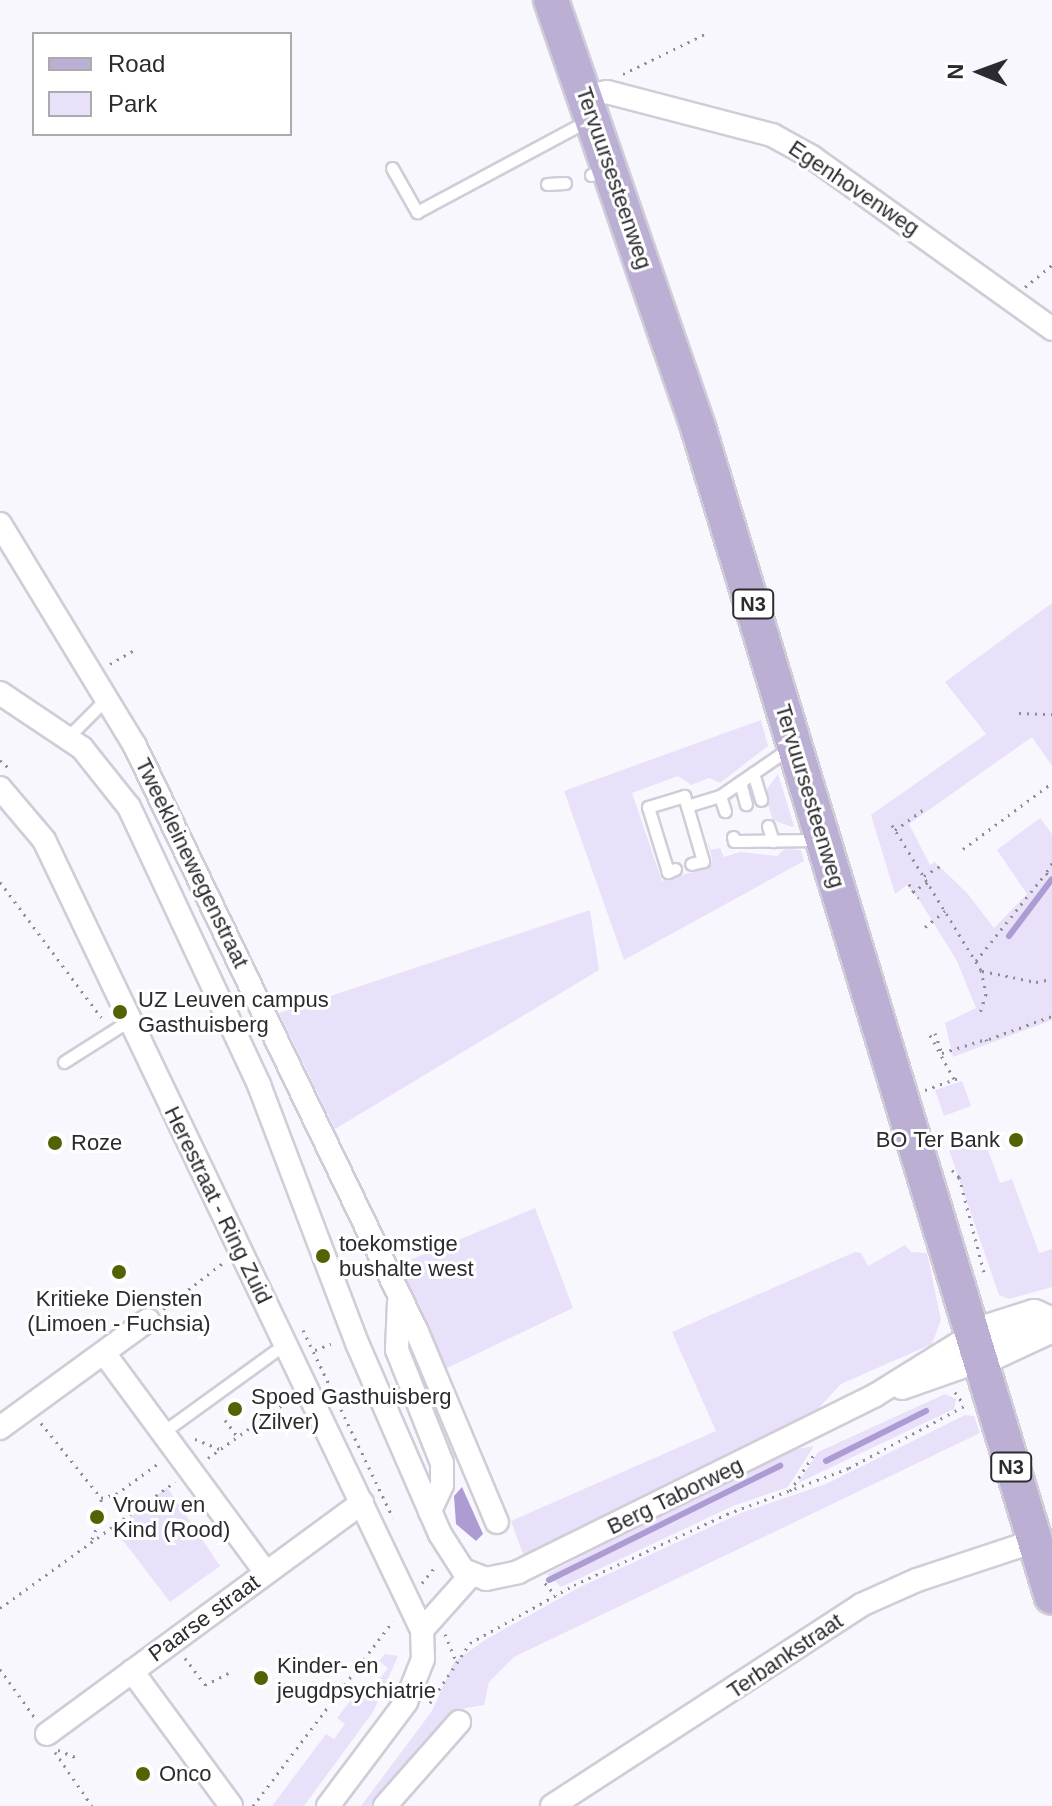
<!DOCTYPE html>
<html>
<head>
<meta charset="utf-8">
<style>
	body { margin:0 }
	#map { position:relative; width:1052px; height:1806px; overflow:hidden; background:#f9f7fe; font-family:Arial,sans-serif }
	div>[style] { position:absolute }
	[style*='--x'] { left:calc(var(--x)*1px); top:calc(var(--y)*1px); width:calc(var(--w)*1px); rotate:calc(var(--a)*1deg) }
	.green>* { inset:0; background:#e8e1f9 }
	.water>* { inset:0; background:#ad9bd4 }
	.stream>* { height:6px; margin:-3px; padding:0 3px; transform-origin:3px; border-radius:3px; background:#ad9bd4 }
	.path>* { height:3px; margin-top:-1.5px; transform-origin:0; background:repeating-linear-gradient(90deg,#8f8d93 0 2px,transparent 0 8px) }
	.roads { filter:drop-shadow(2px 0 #d0cdd8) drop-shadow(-2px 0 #d0cdd8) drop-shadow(0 2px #d0cdd8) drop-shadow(0 -2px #d0cdd8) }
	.lane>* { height:11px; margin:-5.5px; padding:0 5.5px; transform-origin:5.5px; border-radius:5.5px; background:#fff }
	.street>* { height:22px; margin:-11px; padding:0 11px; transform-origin:11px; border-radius:11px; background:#fff }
	.secondary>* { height:30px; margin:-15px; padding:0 15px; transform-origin:15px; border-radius:15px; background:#fff }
	.primary>* { height:34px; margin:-17px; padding:0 17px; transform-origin:17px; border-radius:17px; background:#bbafd4 }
	.dots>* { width:22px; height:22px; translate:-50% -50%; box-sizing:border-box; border:4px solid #fff; border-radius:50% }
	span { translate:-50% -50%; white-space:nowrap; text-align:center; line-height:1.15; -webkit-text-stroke:6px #fff; paint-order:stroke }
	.shield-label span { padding:2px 6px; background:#fff; border:2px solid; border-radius:6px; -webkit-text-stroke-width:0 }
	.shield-label { font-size:20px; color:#2d2b30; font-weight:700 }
	.street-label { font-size:22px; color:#2d2b30 }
	.poi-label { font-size:22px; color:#2d2b30 }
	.left { translate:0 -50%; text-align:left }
	.right { translate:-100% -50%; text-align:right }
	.legend { position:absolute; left:32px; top:32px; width:260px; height:104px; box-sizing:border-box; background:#fff; border:2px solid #abaaac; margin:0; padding:10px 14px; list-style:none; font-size:24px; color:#2d2b30 }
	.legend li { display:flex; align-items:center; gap:16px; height:40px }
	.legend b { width:40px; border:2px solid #abaaac }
	.north { position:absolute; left:940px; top:32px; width:80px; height:80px; -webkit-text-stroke:6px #fff; paint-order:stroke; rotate:271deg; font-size:22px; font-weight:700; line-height:32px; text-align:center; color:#2d2b30 }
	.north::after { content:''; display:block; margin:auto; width:28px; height:36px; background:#2d2b30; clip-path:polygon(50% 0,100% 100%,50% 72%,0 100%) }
</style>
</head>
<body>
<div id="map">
	<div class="green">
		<div style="clip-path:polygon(1052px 603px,1052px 766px,1032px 737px,909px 824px,930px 865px,935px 862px,967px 893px,994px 928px,1027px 894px,997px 850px,1040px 818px,1052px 834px,1052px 1020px,953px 1057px,945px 1023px,976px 1008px,957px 961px,920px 901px,907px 885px,895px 894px,871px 815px,986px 734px,945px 682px)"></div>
		<div style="clip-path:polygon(761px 720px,768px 746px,720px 783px,709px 778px,691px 785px,678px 776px,632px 793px,662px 881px,707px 868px,712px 859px,707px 839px,711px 850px,720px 848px,724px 857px,740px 852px,777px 856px,785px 849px,801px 850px,804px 861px,624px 960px,564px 791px)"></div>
		<div style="clip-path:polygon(778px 774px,794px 826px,792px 827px,773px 820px,764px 793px)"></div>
		<div style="clip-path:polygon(590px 910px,599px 970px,335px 1129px,279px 1013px)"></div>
		<div style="clip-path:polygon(962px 1081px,971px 1106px,944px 1116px,935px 1090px)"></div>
		<div style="clip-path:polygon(982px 1134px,1000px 1183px,1012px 1179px,1039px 1253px,1052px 1249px,1052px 1287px,1009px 1299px,999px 1295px,948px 1147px)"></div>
		<div style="clip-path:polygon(535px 1208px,573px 1308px,445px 1369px,398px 1265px)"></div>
		<div style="clip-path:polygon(905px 1245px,911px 1252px,927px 1253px,941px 1320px,932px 1344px,841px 1384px,813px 1414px,524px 1557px,511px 1521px,716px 1431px,672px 1332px,855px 1252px,861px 1253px,868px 1266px)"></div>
		<div style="clip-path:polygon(945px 1394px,956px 1399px,954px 1409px,798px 1483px,818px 1452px)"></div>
		<div style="clip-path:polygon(965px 1415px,974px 1416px,980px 1433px,514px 1657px,489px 1682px,484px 1705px,461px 1709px,379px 1806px,361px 1806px,432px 1711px,454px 1662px,485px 1640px,580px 1587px,741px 1513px,826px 1484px)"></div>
		<div style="clip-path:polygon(814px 1446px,788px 1487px,733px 1506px,561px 1587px,547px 1574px,787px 1451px)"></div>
		<div style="clip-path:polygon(167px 1487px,220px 1566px,170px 1602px,115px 1530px)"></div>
		<div style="clip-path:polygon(385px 1654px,398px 1656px,373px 1712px,304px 1806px,272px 1806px,326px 1734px,334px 1739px,345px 1724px,337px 1718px,357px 1692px,365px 1698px,388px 1668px,379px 1661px)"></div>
	</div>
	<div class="water">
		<div style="clip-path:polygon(462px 1487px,483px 1534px,476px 1541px,456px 1524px,454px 1496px)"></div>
	</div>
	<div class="stream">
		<div style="--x:1009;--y:936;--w:71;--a:-53"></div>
		<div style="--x:826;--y:1461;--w:112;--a:-26.6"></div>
		<div style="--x:549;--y:1580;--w:258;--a:-26.3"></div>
	</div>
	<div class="path">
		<div style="--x:623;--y:74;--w:93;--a:-26"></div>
		<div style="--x:1025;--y:287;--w:35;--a:-39"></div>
		<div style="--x:110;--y:664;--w:28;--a:-30"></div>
		<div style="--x:1019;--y:713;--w:33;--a:2"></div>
		<div style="--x:0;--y:760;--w:12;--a:42"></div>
		<div style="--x:892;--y:825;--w:170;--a:58.5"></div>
		<div style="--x:981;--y:970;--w:25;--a:78"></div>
		<div style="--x:986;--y:994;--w:20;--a:108"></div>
		<div style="--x:895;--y:830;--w:37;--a:-36"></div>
		<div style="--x:963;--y:849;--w:111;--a:-36.6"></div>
		<div style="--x:1052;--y:863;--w:12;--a:121"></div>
		<div style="--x:1046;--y:873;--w:8;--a:40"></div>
		<div style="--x:924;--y:876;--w:19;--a:-32"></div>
		<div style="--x:0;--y:882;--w:169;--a:53.2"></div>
		<div style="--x:909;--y:884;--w:17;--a:57"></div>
		<div style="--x:912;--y:892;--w:19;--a:-32"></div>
		<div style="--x:925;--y:927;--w:26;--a:-39"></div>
		<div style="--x:976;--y:961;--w:112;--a:-51.5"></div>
		<div style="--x:982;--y:971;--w:55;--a:11.5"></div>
		<div style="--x:1036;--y:982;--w:16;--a:-11"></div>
		<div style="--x:935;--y:1033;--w:21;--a:71"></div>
		<div style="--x:942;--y:1053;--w:46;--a:-17.7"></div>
		<div style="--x:986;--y:1039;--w:5;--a:68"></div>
		<div style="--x:930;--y:1035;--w:50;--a:61.4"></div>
		<div style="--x:989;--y:1039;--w:67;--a:-20.1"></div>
		<div style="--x:925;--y:1090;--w:37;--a:-20"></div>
		<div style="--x:952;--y:1170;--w:10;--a:45"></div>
		<div style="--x:959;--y:1177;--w:102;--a:75.3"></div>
		<div style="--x:163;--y:1309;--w:77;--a:-37.6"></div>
		<div style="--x:303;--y:1330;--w:208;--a:64.4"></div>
		<div style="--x:315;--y:1350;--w:17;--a:-21"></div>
		<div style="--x:955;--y:1392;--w:16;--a:55"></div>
		<div style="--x:225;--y:1420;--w:20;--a:53"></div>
		<div style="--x:41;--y:1423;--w:96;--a:51.3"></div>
		<div style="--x:101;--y:1498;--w:16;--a:-15"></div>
		<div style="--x:116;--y:1494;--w:53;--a:-35.8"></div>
		<div style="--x:195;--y:1439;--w:27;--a:22"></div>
		<div style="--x:208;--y:1458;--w:100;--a:-35.6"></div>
		<div style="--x:790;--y:1491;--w:45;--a:-56.7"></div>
		<div style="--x:92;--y:1539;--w:24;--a:-68"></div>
		<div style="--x:101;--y:1517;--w:19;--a:-90"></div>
		<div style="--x:422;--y:1583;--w:21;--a:-51"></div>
		<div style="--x:545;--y:1583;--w:17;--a:50"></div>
		<div style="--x:0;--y:1608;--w:216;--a:-35.8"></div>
		<div style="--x:445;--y:1634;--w:27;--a:68"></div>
		<div style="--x:185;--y:1658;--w:40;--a:53"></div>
		<div style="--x:0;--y:1669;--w:60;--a:54.5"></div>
		<div style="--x:205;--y:1685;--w:31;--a:-27"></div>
		<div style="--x:430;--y:1703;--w:72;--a:-56.3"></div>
		<div style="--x:470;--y:1643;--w:119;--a:-29.1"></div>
		<div style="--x:574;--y:1585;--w:169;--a:-24.9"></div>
		<div style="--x:727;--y:1514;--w:130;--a:-20.7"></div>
		<div style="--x:849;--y:1468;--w:133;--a:-28.3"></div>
		<div style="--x:58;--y:1750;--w:22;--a:22"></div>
		<div style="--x:55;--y:1752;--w:65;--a:55.6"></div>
		<div style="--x:253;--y:1806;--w:232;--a:-52.9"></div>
	</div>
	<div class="roads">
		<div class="lane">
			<div style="--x:392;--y:168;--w:51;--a:60.4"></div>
			<div style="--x:417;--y:212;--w:193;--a:-28.2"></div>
			<div style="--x:591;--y:175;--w:2;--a:-27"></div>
			<div style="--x:547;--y:184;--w:18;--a:-3"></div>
			<div style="--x:69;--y:736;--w:52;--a:-45"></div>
			<div style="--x:753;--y:773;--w:28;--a:73"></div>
			<div style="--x:740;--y:782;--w:23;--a:75"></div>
			<div style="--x:720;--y:796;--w:16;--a:72"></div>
			<div style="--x:687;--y:806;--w:34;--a:-17"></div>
			<div style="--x:720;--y:796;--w:86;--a:-34.6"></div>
			<div style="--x:768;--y:826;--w:16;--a:72"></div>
			<div style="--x:733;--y:837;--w:4;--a:76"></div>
			<div style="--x:734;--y:841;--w:84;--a:-0.7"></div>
			<div style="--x:675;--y:869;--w:8;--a:157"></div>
			<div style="--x:668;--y:872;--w:68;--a:-107.1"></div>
			<div style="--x:648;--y:807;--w:38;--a:-17"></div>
			<div style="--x:684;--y:796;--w:68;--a:73.7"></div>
			<div style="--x:703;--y:861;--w:12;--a:166"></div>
			<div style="--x:64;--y:1062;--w:78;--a:-32.5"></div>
			<div style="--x:159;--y:1435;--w:143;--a:-35.9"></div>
		</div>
		<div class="street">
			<div style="--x:585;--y:96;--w:22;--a:-10"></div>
			<div style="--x:607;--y:92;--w:171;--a:14.6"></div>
			<div style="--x:772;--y:135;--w:46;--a:28.8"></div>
			<div style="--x:812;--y:157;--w:295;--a:35.6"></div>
			<div style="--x:0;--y:524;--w:260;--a:58.7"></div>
			<div style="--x:135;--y:746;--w:650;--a:64.3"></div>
			<div style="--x:417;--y:1332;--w:206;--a:67.2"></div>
			<div style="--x:0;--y:693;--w:99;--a:33.9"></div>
			<div style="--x:82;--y:748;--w:75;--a:51.5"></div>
			<div style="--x:129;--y:807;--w:307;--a:64.9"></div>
			<div style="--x:259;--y:1085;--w:276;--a:69.2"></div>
			<div style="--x:357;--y:1343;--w:208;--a:66.5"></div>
			<div style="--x:440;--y:1534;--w:43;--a:57.4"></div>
			<div style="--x:463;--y:1570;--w:25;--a:21"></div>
			<div style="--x:486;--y:1579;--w:33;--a:-12"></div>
			<div style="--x:518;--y:1572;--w:397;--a:-26.3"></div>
			<div style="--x:874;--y:1396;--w:118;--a:-31.8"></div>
			<div style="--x:0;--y:788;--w:68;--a:49.8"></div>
			<div style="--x:44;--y:840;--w:876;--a:64.43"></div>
			<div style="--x:399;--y:1302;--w:48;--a:92.4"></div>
			<div style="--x:397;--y:1350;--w:122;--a:68.3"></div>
			<div style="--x:442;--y:1463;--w:22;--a:90"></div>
			<div style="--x:442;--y:1485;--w:29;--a:115"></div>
			<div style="--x:104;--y:1353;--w:273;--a:53.6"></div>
			<div style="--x:902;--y:1388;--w:82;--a:-19.3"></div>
			<div style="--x:0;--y:1428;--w:183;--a:-36.1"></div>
			<div style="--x:132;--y:1671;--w:167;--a:53.7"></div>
			<div style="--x:47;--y:1734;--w:391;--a:-36.3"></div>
			<div style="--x:328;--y:1806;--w:130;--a:-53.1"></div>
			<div style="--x:406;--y:1702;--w:46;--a:-68.4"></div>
			<div style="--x:423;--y:1659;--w:29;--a:-92"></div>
			<div style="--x:422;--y:1630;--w:74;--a:-48.3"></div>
			<div style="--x:385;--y:1806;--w:112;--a:-48.6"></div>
			<div style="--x:552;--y:1806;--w:369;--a:-33"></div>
			<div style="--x:861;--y:1605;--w:61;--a:-24.1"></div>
			<div style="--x:917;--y:1580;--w:124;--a:-18.3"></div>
		</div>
		<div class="secondary">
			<div style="--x:974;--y:1334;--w:63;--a:-17.6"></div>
			<div style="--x:1034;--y:1315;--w:20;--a:24"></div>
			<div style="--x:979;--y:1361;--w:81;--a:-25"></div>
		</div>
		<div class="primary">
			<div style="--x:551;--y:0;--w:452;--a:71"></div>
			<div style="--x:698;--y:427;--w:1222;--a:73.17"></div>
		</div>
	</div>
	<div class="dots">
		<div style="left:120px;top:1012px;background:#546204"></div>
		<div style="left:1016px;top:1140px;background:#546204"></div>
		<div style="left:55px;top:1143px;background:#546204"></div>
		<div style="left:323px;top:1256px;background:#546204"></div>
		<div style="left:119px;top:1272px;background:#546204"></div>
		<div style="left:235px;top:1409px;background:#546204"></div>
		<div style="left:97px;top:1517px;background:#546204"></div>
		<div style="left:261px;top:1678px;background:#546204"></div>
		<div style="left:143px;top:1774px;background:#546204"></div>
	</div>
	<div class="shield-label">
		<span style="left:753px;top:604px">N3</span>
		<span style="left:1011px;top:1467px">N3</span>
	</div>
	<div class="street-label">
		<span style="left:614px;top:178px;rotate:71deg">Tervuursesteenweg</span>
		<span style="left:854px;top:188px;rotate:34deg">Egenhovenweg</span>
		<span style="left:810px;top:796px;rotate:73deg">Tervuursesteenweg</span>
		<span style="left:192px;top:863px;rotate:64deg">Tweekleinewegenstraat</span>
		<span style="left:218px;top:1205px;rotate:64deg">Herestraat - Ring Zuid</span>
		<span style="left:675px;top:1496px;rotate:-26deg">Berg Taborweg</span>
		<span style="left:204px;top:1618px;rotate:-36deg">Paarse straat</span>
		<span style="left:785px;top:1656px;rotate:-34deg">Terbankstraat</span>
	</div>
	<div class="poi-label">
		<span class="left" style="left:138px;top:1012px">UZ Leuven campus<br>Gasthuisberg</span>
		<span class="right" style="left:1000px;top:1140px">BO Ter Bank</span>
		<span class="left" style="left:71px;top:1143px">Roze</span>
		<span class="left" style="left:339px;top:1256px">toekomstige<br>bushalte west</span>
		<span style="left:119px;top:1311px">Kritieke Diensten<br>(Limoen - Fuchsia)</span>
		<span class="left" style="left:251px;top:1409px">Spoed Gasthuisberg<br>(Zilver)</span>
		<span class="left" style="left:113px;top:1517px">Vrouw en<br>Kind (Rood)</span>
		<span class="left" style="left:277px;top:1678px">Kinder- en<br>jeugdpsychiatrie</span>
		<span class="left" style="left:159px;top:1774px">Onco</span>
	</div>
	<ul class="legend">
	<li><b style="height:10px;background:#bbafd4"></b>Road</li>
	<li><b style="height:22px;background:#e8e1f9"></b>Park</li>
	</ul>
	<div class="north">N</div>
</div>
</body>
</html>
